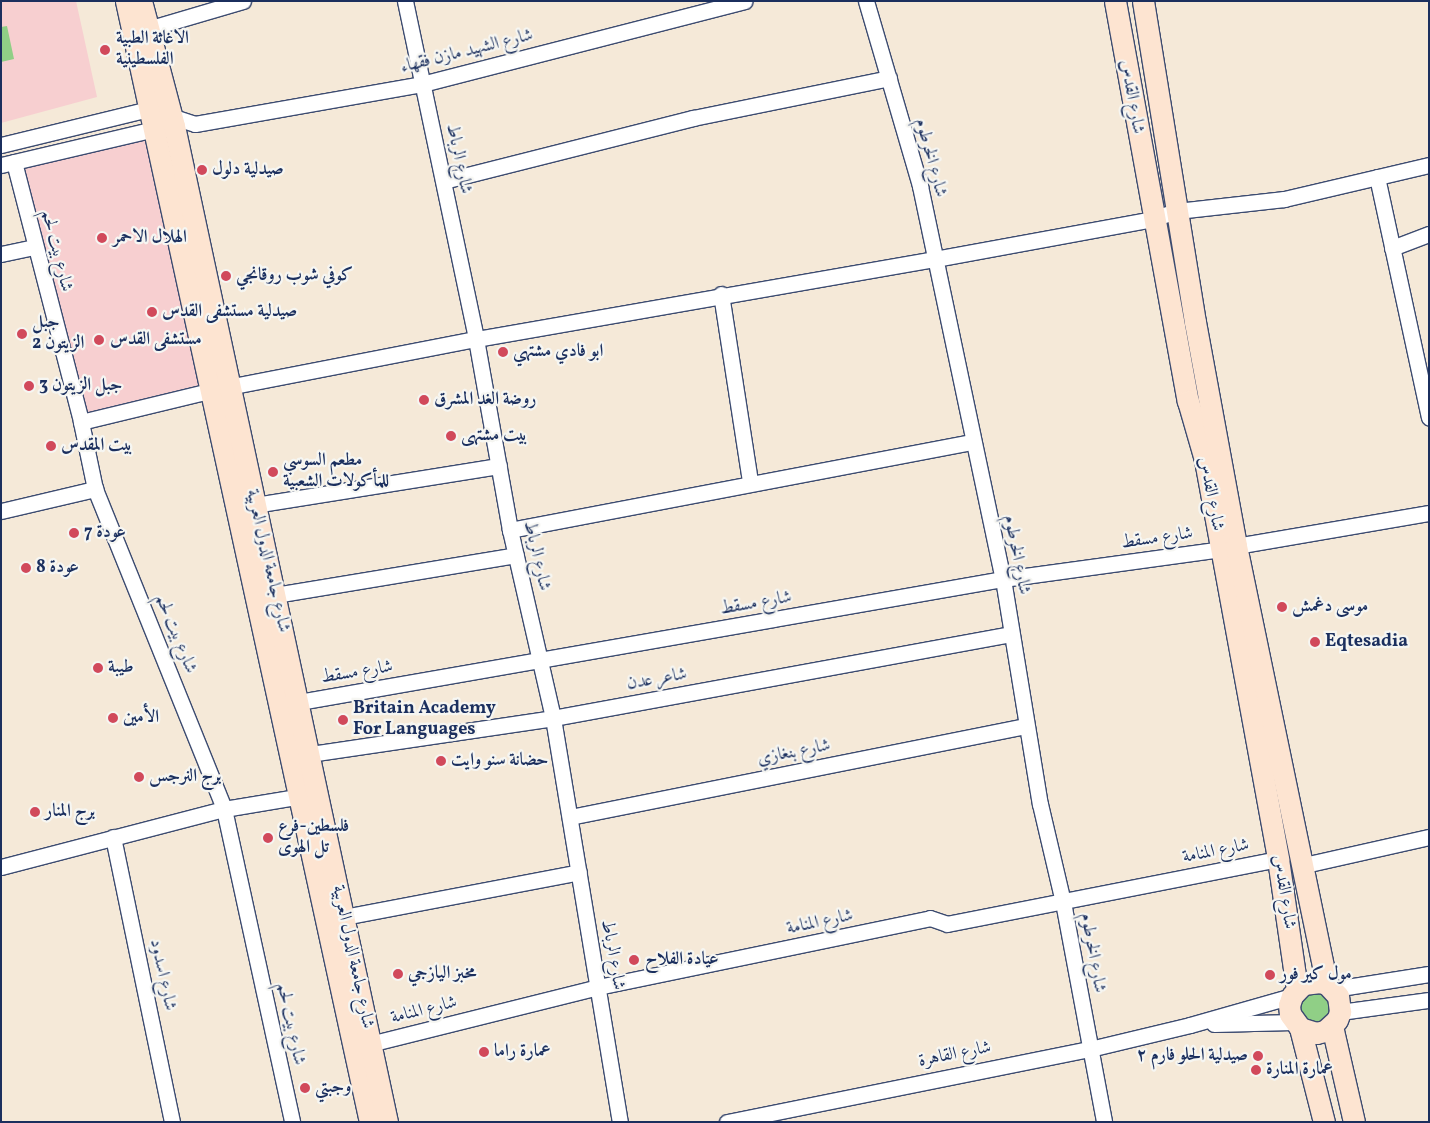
<!DOCTYPE html>
<html>
<head>
<meta charset="utf-8">
<style>
	body { margin:0 }
	#map { position:relative; width:1430px; height:1123px; overflow:hidden; background:#f5e9d8; font-family:Vollkorn,Amiri,serif }
	div>[style] { position:absolute }
	[style*='--x'] { left:calc(var(--x)*1px); top:calc(var(--y)*1px); width:calc(var(--w)*1px); rotate:calc(var(--a)*1deg) }
	.built>* { inset:0; background:#f7cfd0 }
	.green>* { inset:0; background:#90cf86 }
	.round { border-radius:50% }
	.roads { filter:drop-shadow(1px 0 #3c4b70) drop-shadow(-1px 0 #3c4b70) drop-shadow(0 1px #3c4b70) drop-shadow(0 -1px #3c4b70) }
	.street>* { height:15px; margin:-7.5px; padding:0 7.5px; transform-origin:7.5px; border-radius:7.5px; background:#fff }
	.secondary>* { height:21px; margin:-10.5px; padding:0 10.5px; transform-origin:10.5px; border-radius:10.5px; background:#fde4d1 }
	.dots>* { width:14px; height:14px; translate:-50% -50%; box-sizing:border-box; border:2px solid #f6f6f2; border-radius:50% }
	span { translate:-50% -50%; white-space:nowrap; text-align:center; line-height:1.15; -webkit-text-stroke:4.5px #f6f6f2; paint-order:stroke }
	.poi-label { font-size:18px; color:#1b2f5e; font-weight:700 }
	.left { translate:0 -50%; text-align:left }
	.right { translate:-100% -50%; text-align:right }
	.street-label { font-size:18px; color:#1b2f5e }
	.frame { position:absolute; inset:0; border:2px solid #1b2f5e; pointer-events:none }
</style>
</head>
<body>
<div id="map">
	<div class="built">
		<div style="clip-path:polygon(1px 1px,76px 1px,97px 97px,1px 123px)"></div>
		<div style="clip-path:polygon(147px 135px,200px 385px,84px 413px,20px 156px)"></div>
	</div>
	<div class="green">
		<div style="clip-path:polygon(7px 26px,14px 59px,1px 62px,1px 27px)"></div>
		<div class="round" style="left:1299px;top:993px;width:30px;height:30px"></div>
	</div>
	<div class="roads">
		<div class="street">
			<div style="--x:405;--y:1;--w:345;--a:78.1"></div>
			<div style="--x:476;--y:339;--w:194;--a:79.9"></div>
			<div style="--x:510;--y:530;--w:193;--a:77.1"></div>
			<div style="--x:553;--y:718;--w:410;--a:80.6"></div>
			<div style="--x:866;--y:1;--w:193;--a:73.7"></div>
			<div style="--x:920;--y:186;--w:402;--a:78.1"></div>
			<div style="--x:1003;--y:579;--w:228;--a:80.7"></div>
			<div style="--x:1040;--y:804;--w:101;--a:76.8"></div>
			<div style="--x:1063;--y:902;--w:224;--a:79.4"></div>
			<div style="--x:151;--y:28;--w:96;--a:-16.4"></div>
			<div style="--x:1;--y:145;--w:152;--a:-13.7"></div>
			<div style="--x:149;--y:109;--w:48;--a:18.1"></div>
			<div style="--x:195;--y:124;--w:230;--a:-10"></div>
			<div style="--x:422;--y:84;--w:333;--a:-14.4"></div>
			<div style="--x:14;--y:162;--w:268;--a:75.5"></div>
			<div style="--x:81;--y:422;--w:68;--a:78.2"></div>
			<div style="--x:95;--y:489;--w:345;--a:68"></div>
			<div style="--x:224;--y:809;--w:320;--a:77.7"></div>
			<div style="--x:1;--y:165;--w:166;--a:-13.2"></div>
			<div style="--x:1377;--y:177;--w:246;--a:77.8"></div>
			<div style="--x:444;--y:181;--w:257;--a:-14.2"></div>
			<div style="--x:693;--y:118;--w:200;--a:-11.5"></div>
			<div style="--x:1392;--y:248;--w:40;--a:-21"></div>
			<div style="--x:1;--y:254;--w:35;--a:-12"></div>
			<div style="--x:721;--y:294;--w:190;--a:81.2"></div>
			<div style="--x:81;--y:422;--w:136;--a:-13.6"></div>
			<div style="--x:213;--y:390;--w:268;--a:-11"></div>
			<div style="--x:476;--y:339;--w:466;--a:-9.9"></div>
			<div style="--x:935;--y:259;--w:221;--a:-10.4"></div>
			<div style="--x:1152;--y:219;--w:26;--a:-18"></div>
			<div style="--x:1177;--y:211;--w:108;--a:-6.4"></div>
			<div style="--x:1284;--y:199;--w:149;--a:-13.2"></div>
			<div style="--x:255;--y:505;--w:247;--a:-9.1"></div>
			<div style="--x:1;--y:511;--w:97;--a:-13.2"></div>
			<div style="--x:510;--y:530;--w:471;--a:-10.8"></div>
			<div style="--x:1236;--y:546;--w:196;--a:-9.7"></div>
			<div style="--x:275;--y:595;--w:244;--a:-9.4"></div>
			<div style="--x:299;--y:702;--w:715;--a:-9.91"></div>
			<div style="--x:1003;--y:579;--w:220;--a:-7.8"></div>
			<div style="--x:310;--y:754;--w:246;--a:-8.4"></div>
			<div style="--x:553;--y:718;--w:465;--a:-10.4"></div>
			<div style="--x:570;--y:817;--w:465;--a:-11.3"></div>
			<div style="--x:113;--y:837;--w:291;--a:78.3"></div>
			<div style="--x:1300;--y:866;--w:132;--a:-12.7"></div>
			<div style="--x:1;--y:867;--w:230;--a:-14.6"></div>
			<div style="--x:224;--y:809;--w:86;--a:-9.4"></div>
			<div style="--x:344;--y:917;--w:239;--a:-10.8"></div>
			<div style="--x:1334;--y:989;--w:96;--a:-9"></div>
			<div style="--x:1340;--y:1012;--w:90;--a:-7.7"></div>
			<div style="--x:1214;--y:1024;--w:79;--a:-1.5"></div>
			<div style="--x:370;--y:1044;--w:235;--a:-14"></div>
			<div style="--x:598;--y:987;--w:339;--a:-11.7"></div>
			<div style="--x:930;--y:918;--w:18;--a:19"></div>
			<div style="--x:947;--y:924;--w:337;--a:-11.1"></div>
			<div style="--x:727;--y:1122;--w:370;--a:-11.4"></div>
			<div style="--x:1090;--y:1049;--w:103;--a:-13.5"></div>
			<div style="--x:1190;--y:1025;--w:106;--a:-15.9"></div>
		</div>
		<div class="secondary">
			<div style="--x:126;--y:1;--w:1147;--a:77.72"></div>
			<div style="--x:141;--y:1;--w:129;--a:75.2"></div>
			<div style="--x:174;--y:126;--w:1019;--a:77.93"></div>
			<div style="--x:1115;--y:1;--w:407;--a:79.7"></div>
			<div style="--x:1188;--y:401;--w:61;--a:73.9"></div>
			<div style="--x:1205;--y:460;--w:406;--a:79.6"></div>
			<div style="--x:1278;--y:859;--w:131;--a:81.7"></div>
			<div style="--x:1143;--y:1;--w:325;--a:80.8"></div>
			<div style="--x:1195;--y:322;--w:228;--a:79.6"></div>
			<div style="--x:1236;--y:546;--w:447;--a:78.3"></div>
			<div style="--x:1332;--y:1026;--w:98;--a:77.1"></div>
			<div style="--x:1300;--y:1028;--w:17;--a:17"></div>
			<div style="--x:1316;--y:1033;--w:9;--a:-13"></div>
			<div style="--x:1325;--y:1031;--w:16;--a:-43"></div>
			<div style="--x:1337;--y:1020;--w:9;--a:-69"></div>
			<div style="--x:1340;--y:1012;--w:16;--a:-97"></div>
			<div style="--x:1338;--y:996;--w:16;--a:-133"></div>
			<div style="--x:1327;--y:984;--w:7;--a:-164"></div>
			<div style="--x:1320;--y:982;--w:17;--a:173"></div>
			<div style="--x:1303;--y:984;--w:16;--a:133"></div>
			<div style="--x:1292;--y:996;--w:9;--a:108"></div>
			<div style="--x:1289;--y:1005;--w:9;--a:84"></div>
			<div style="--x:1290;--y:1014;--w:17;--a:54"></div>
			<div style="--x:1300;--y:1028;--w:97;--a:75.7"></div>
		</div>
	</div>
	<div class="dots">
		<div style="left:105px;top:50px;background:#d1495b"></div>
		<div style="left:202px;top:170px;background:#d1495b"></div>
		<div style="left:102px;top:238px;background:#d1495b"></div>
		<div style="left:226px;top:276px;background:#d1495b"></div>
		<div style="left:152px;top:312px;background:#d1495b"></div>
		<div style="left:22px;top:334px;background:#d1495b"></div>
		<div style="left:99px;top:340px;background:#d1495b"></div>
		<div style="left:503px;top:352px;background:#d1495b"></div>
		<div style="left:29px;top:386px;background:#d1495b"></div>
		<div style="left:424px;top:400px;background:#d1495b"></div>
		<div style="left:451px;top:436px;background:#d1495b"></div>
		<div style="left:51px;top:446px;background:#d1495b"></div>
		<div style="left:273px;top:472px;background:#d1495b"></div>
		<div style="left:74px;top:533px;background:#d1495b"></div>
		<div style="left:26px;top:568px;background:#d1495b"></div>
		<div style="left:1282px;top:607px;background:#d1495b"></div>
		<div style="left:1315px;top:642px;background:#d1495b"></div>
		<div style="left:98px;top:668px;background:#d1495b"></div>
		<div style="left:113px;top:718px;background:#d1495b"></div>
		<div style="left:343px;top:720px;background:#d1495b"></div>
		<div style="left:441px;top:761px;background:#d1495b"></div>
		<div style="left:139px;top:777px;background:#d1495b"></div>
		<div style="left:35px;top:812px;background:#d1495b"></div>
		<div style="left:268px;top:838px;background:#d1495b"></div>
		<div style="left:634px;top:960px;background:#d1495b"></div>
		<div style="left:398px;top:974px;background:#d1495b"></div>
		<div style="left:1270px;top:975px;background:#d1495b"></div>
		<div style="left:484px;top:1052px;background:#d1495b"></div>
		<div style="left:1258px;top:1056px;background:#d1495b"></div>
		<div style="left:1256px;top:1070px;background:#d1495b"></div>
		<div style="left:305px;top:1088px;background:#d1495b"></div>
	</div>
	<div class="poi-label">
		<span class="left" style="left:116px;top:50px">الاغاثة الطبية<br>الفلسطينية</span>
		<span class="left" style="left:212px;top:170px">صيدلية دلول</span>
		<span class="left" style="left:113px;top:238px">الهلال الاحمر</span>
		<span class="left" style="left:236px;top:276px">كوفي شوب روقانجي</span>
		<span class="left" style="left:162px;top:312px">صيدلية مستشفى القدس</span>
		<span class="left" style="left:32px;top:334px">جبل<br>الزيتون 2</span>
		<span class="left" style="left:110px;top:340px">مستشفى القدس</span>
		<span class="left" style="left:513px;top:352px">ابو فادي مشتهي</span>
		<span class="left" style="left:39px;top:386px">جبل الزيتون 3</span>
		<span class="left" style="left:434px;top:400px">روضة الغد المشرق</span>
		<span class="left" style="left:461px;top:436px">بيت مشتهى</span>
		<span class="left" style="left:61px;top:446px">بيت المقدس</span>
		<span class="left" style="left:283px;top:472px">مطعم السوسي<br>للمأكولات الشعبية</span>
		<span class="left" style="left:84px;top:533px">عودة 7</span>
		<span class="left" style="left:36px;top:568px">عودة 8</span>
		<span class="left" style="left:1292px;top:607px">موسى دغمش</span>
		<span class="left" style="left:1325px;top:642px">Eqtesadia</span>
		<span class="left" style="left:108px;top:668px">طيبة</span>
		<span class="left" style="left:353px;top:720px">Britain Academy<br>For Languages</span>
		<span class="left" style="left:123px;top:718px">الأمين</span>
		<span class="left" style="left:451px;top:761px">حضانة سنو وايت</span>
		<span class="left" style="left:149px;top:777px">برج النرجس</span>
		<span class="left" style="left:45px;top:812px">برج المنار</span>
		<span class="left" style="left:278px;top:838px">فلسطين-فرع<br>تل الهوى</span>
		<span class="left" style="left:645px;top:960px">عيادة الفلاح</span>
		<span class="left" style="left:408px;top:974px">مخبز اليازجي</span>
		<span class="left" style="left:1280px;top:975px">مول كير فور</span>
		<span class="left" style="left:494px;top:1052px">عمارة راما</span>
		<span class="right" style="left:1248px;top:1056px">صيدلية الحلو فارم ٢</span>
		<span class="left" style="left:1266px;top:1070px">عمارة المنارة</span>
		<span class="left" style="left:315px;top:1088px">وجبتي</span>
	</div>
	<div class="street-label">
		<span style="left:467px;top:52px;rotate:-14deg">شارع الشهيد مازن فقهاء</span>
		<span style="left:1131px;top:97px;rotate:80deg">شارع القدس</span>
		<span style="left:930px;top:158px;rotate:75deg">شارع الخرطوم</span>
		<span style="left:458px;top:159px;rotate:78deg">شارع الرباط</span>
		<span style="left:56px;top:251px;rotate:76deg">شارع بيت لحم</span>
		<span style="left:1210px;top:494px;rotate:79deg">شارع القدس</span>
		<span style="left:1157px;top:539px;rotate:-8deg">شارع مسقط</span>
		<span style="left:1016px;top:555px;rotate:79deg">شارع الخرطوم</span>
		<span style="left:536px;top:556px;rotate:77deg">شارع الرباط</span>
		<span style="left:267px;top:561px;rotate:77deg">شارع جامعة الدول العربية</span>
		<span style="left:756px;top:604px;rotate:-10deg">شارع مسقط</span>
		<span style="left:175px;top:634px;rotate:68deg">شارع بيت لحم</span>
		<span style="left:357px;top:673px;rotate:-9deg">شارع مسقط</span>
		<span style="left:657px;top:680px;rotate:-10deg">شاعر عدن</span>
		<span style="left:794px;top:753px;rotate:-11deg">شارع بنغازي</span>
		<span style="left:1216px;top:852px;rotate:-11deg">شارع المنامة</span>
		<span style="left:1283px;top:892px;rotate:81deg">شارع القدس</span>
		<span style="left:820px;top:923px;rotate:-12deg">شارع المنامة</span>
		<span style="left:1092px;top:953px;rotate:80deg">شارع الخرطوم</span>
		<span style="left:612px;top:955px;rotate:80deg">شارع الرباط</span>
		<span style="left:352px;top:957px;rotate:78deg">شارع جامعة الدول العربية</span>
		<span style="left:162px;top:975px;rotate:78deg">شارع اسدود</span>
		<span style="left:424px;top:1011px;rotate:-14deg">شارع المنامة</span>
		<span style="left:290px;top:1024px;rotate:78deg">شارع بيت لحم</span>
		<span style="left:955px;top:1055px;rotate:-11deg">شارع القاهرة</span>
	</div>
	<div class="frame"></div>
</div>
</body>
</html>
